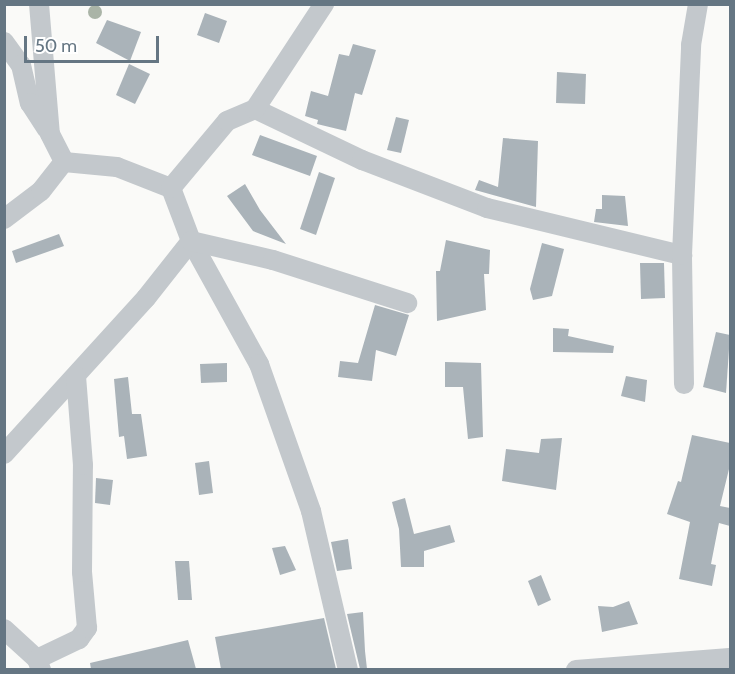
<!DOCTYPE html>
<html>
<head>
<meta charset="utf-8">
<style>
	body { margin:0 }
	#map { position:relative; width:735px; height:674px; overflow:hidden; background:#fafaf8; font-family:Cabin,sans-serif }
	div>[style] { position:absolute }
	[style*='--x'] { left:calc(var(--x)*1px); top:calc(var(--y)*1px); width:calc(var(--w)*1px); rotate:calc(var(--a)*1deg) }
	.building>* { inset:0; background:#aab3b9 }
	.minor>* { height:20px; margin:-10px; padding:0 10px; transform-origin:10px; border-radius:10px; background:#c3c8cc }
	.trees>* { width:14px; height:14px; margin:-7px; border-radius:50%; background:#aab4a7 }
	span { translate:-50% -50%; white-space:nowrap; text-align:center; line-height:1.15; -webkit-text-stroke:6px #fff; paint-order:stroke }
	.frame { position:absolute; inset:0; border:6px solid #657683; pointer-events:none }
	.scale { position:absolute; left:24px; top:36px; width:135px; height:27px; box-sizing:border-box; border:3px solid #657683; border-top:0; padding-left:8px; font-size:18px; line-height:21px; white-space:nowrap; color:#657683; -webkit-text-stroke:4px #fff; paint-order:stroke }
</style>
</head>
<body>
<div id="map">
	<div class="building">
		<div style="clip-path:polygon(205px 13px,227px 21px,219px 43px,197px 35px)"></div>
		<div style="clip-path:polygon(107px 20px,141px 32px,130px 61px,96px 43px)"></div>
		<div style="clip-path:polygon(353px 44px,376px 50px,362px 95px,355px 93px,346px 131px,317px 124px,318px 120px,305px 116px,311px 91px,328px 96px,339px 54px,349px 56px)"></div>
		<div style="clip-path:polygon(129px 64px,150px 74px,135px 104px,116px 95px)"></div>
		<div style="clip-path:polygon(557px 72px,586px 74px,585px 104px,556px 103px)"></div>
		<div style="clip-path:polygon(396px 117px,409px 120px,401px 153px,387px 150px)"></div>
		<div style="clip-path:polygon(260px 135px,317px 156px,310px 176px,252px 155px)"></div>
		<div style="clip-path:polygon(503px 138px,538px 141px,536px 207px,475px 190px,479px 180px,498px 187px)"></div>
		<div style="clip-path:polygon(319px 172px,335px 178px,316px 235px,300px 229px)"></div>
		<div style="clip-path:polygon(245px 184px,260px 210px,286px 244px,253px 231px,227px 196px)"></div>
		<div style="clip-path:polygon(602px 195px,625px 196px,628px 226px,594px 222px,596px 209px,602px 209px)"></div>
		<div style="clip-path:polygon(59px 234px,64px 246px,16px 263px,12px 251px)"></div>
		<div style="clip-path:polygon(446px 240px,490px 250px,489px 274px,484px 274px,486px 310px,437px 321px,436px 271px,440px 271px)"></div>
		<div style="clip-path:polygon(542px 243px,564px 249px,552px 296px,533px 300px,530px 289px)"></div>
		<div style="clip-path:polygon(640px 263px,664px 263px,665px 298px,641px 299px)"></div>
		<div style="clip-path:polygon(375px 305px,409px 315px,396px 356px,376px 350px,372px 381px,338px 377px,340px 361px,358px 363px)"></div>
		<div style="clip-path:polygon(553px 328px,569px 329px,568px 336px,614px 346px,613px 353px,553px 352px)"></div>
		<div style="clip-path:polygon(716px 332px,730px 335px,726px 393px,703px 387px)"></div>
		<div style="clip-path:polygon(445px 362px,481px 363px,483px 437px,468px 439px,463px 387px,445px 387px)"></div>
		<div style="clip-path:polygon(227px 363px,227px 382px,201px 383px,200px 364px)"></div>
		<div style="clip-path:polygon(626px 376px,647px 380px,645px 402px,621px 396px)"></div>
		<div style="clip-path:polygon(128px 377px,132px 414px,141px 414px,147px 456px,127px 459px,124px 436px,119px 437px,114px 379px)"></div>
		<div style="clip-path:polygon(692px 435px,730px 443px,730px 465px,720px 506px,730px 508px,730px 526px,719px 523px,711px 564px,716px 565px,712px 586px,679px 579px,690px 522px,667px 514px,678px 481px,681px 482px)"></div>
		<div style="clip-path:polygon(562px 438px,556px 490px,502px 481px,506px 449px,539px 453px,541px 439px)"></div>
		<div style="clip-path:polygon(209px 461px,213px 493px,199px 495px,195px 463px)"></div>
		<div style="clip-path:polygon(96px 478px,113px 480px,110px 505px,95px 503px)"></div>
		<div style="clip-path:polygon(405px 498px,414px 534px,450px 525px,455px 542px,424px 551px,424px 567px,401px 567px,399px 529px,392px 502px)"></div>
		<div style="clip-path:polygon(348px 539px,352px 569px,337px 571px,331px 542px)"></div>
		<div style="clip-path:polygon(285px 546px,296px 570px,280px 575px,272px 548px)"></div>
		<div style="clip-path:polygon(175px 561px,189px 561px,192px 600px,178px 600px)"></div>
		<div style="clip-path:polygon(541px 575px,551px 600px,538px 606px,528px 581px)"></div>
		<div style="clip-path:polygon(629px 601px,638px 624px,602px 632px,598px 606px,613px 607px)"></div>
		<div style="clip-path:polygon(363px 612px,365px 651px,367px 669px,360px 669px,347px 614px)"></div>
		<div style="clip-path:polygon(324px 618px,336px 669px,221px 669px,215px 637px)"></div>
		<div style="clip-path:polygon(188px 640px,196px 669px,91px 669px,90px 663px)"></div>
	</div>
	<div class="minor">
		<div style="--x:39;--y:4;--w:130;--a:85.2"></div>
		<div style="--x:50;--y:134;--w:31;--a:63"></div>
		<div style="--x:4;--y:42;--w:29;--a:54"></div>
		<div style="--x:21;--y:65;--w:39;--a:77"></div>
		<div style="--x:30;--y:103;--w:31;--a:57"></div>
		<div style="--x:255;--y:109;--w:119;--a:25.5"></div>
		<div style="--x:362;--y:160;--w:134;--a:21"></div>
		<div style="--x:487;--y:208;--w:201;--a:13.6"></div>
		<div style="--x:64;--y:162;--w:53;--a:5.4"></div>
		<div style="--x:117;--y:167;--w:58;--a:21.3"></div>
		<div style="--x:171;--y:188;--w:57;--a:69.3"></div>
		<div style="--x:191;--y:241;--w:141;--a:61.1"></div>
		<div style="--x:259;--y:364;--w:156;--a:70.5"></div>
		<div style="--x:311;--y:511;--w:163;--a:76.9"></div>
		<div style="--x:171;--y:188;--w:87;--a:-50.1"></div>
		<div style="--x:227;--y:121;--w:30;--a:-23"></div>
		<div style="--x:255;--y:109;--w:126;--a:-56.7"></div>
		<div style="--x:4;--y:219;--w:46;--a:-37.1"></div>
		<div style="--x:41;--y:191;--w:37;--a:-52"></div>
		<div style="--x:684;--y:384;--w:129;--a:-90.9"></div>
		<div style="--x:682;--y:255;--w:210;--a:-87.5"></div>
		<div style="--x:691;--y:45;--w:42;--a:-80.3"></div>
		<div style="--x:4;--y:454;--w:211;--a:-47.7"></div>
		<div style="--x:146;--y:298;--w:73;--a:-51.7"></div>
		<div style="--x:191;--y:241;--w:84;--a:13"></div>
		<div style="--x:273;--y:260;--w:141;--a:17.8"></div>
		<div style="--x:4;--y:629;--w:45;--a:42.3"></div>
		<div style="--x:37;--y:659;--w:12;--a:70"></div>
		<div style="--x:37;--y:659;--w:47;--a:-25.5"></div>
		<div style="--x:79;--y:639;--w:14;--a:-54"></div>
		<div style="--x:87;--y:628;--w:56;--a:-95.1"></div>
		<div style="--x:82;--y:572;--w:107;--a:-89.5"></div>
		<div style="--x:83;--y:465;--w:89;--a:-94.5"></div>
		<div style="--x:576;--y:670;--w:154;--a:-4.5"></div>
	</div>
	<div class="trees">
		<div style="left:95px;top:12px"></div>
	</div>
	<div class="frame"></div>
	<div class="scale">50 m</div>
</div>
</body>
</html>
